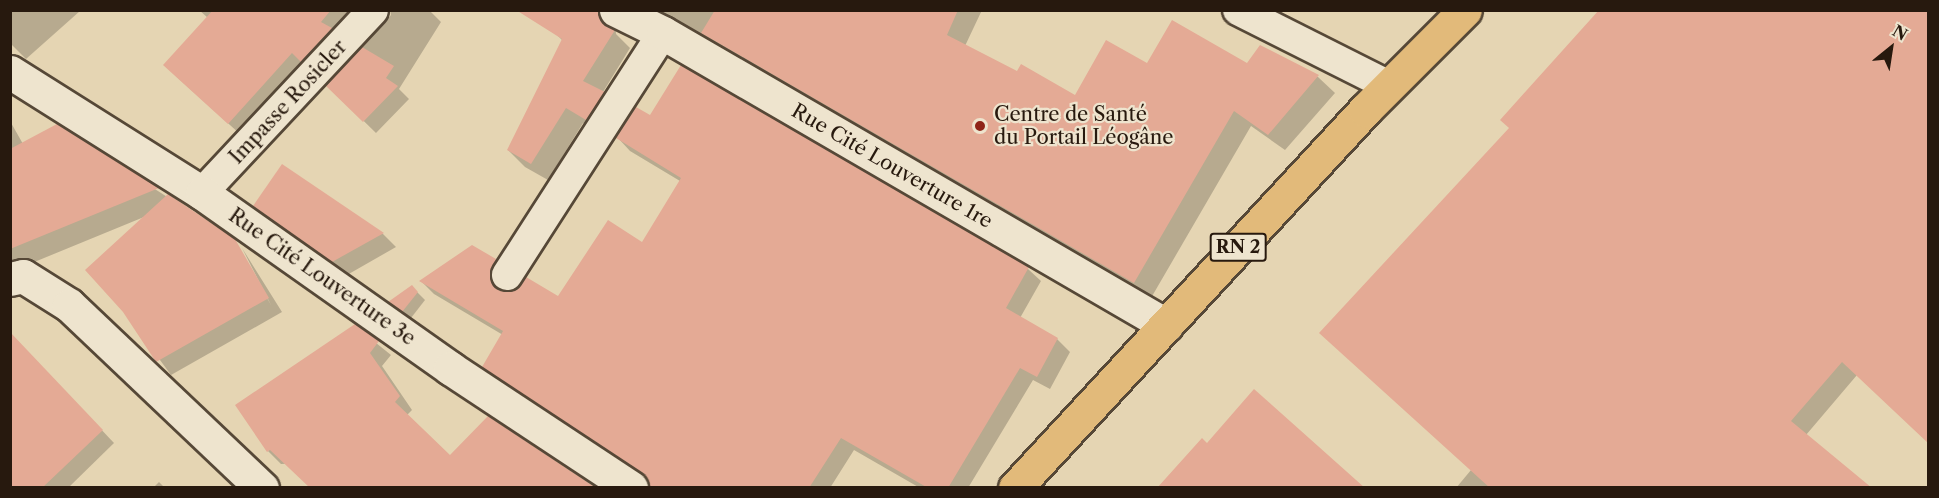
<!DOCTYPE html>
<html>
<head>
<meta charset="utf-8">
<style>
	body { margin:0 }
	#map { position:relative; width:1939px; height:498px; overflow:hidden; background:#e5d5b3; font-family:"Libre Caslon Text",serif }
	div>[style] { position:absolute }
	[style*='--x'] { left:calc(var(--x)*1px); top:calc(var(--y)*1px); width:calc(var(--w)*1px); rotate:calc(var(--a)*1deg) }
	.shadow>* { inset:0; background:#0003 }
	.building>* { inset:0; background:#e4aa95 }
	.roads { filter:drop-shadow(2px 0 #564837) drop-shadow(-2px 0 #564837) drop-shadow(0 2px #564837) drop-shadow(0 -2px #564837) }
	.service>* { height:30px; margin:-15px; padding:0 15px; transform-origin:15px; border-radius:15px; background:#eee4ce }
	.minor>* { height:33px; margin:-16.5px; padding:0 16.5px; transform-origin:16.5px; border-radius:16.5px; background:#eee4ce }
	.primary>* { height:33px; margin:-16.5px; padding:0 16.5px; transform-origin:16.5px; border-radius:16.5px; background:#e2ba7a }
	.dots>* { width:16px; height:16px; translate:-50% -50%; box-sizing:border-box; border:3px solid #eee4ce; border-radius:50% }
	span { translate:-50% -50%; white-space:nowrap; text-align:center; line-height:1.15; -webkit-text-stroke:4.5px #eee4ce; paint-order:stroke }
	.shield-label span { padding:2px 4px; background:#eee4ce; border:2px solid; border-radius:4px; -webkit-text-stroke-width:0 }
	.shield-label { font-size:18px; color:#27190e; font-weight:700 }
	.street-label { font-size:20px; color:#27190e }
	.poi-label { font-size:20px; color:#27190e }
	.left { translate:0 -50%; text-align:left }
	.frame { position:absolute; inset:0; border:12px solid #27190e; pointer-events:none }
	.north { position:absolute; left:1861px; top:18px; width:60px; height:60px; -webkit-text-stroke:4px #eee4ce; paint-order:stroke; rotate:30deg; font-size:16px; font-weight:700; line-height:24px; text-align:center; color:#27190e }
	.north::after { content:''; display:block; margin:auto; width:21px; height:27px; background:#27190e; clip-path:polygon(50% 0,100% 100%,50% 72%,0 100%) }
</style>
</head>
<body>
<div id="map">
	<div class="shadow">
		<div style="clip-path:polygon(10px 10px,80px 10px,80px 11px,26px 59px,10px 43px)"></div>
		<div style="clip-path:polygon(199px 10px,376px 10px,241px 135px,177px 77px,208px 18px)"></div>
		<div style="clip-path:polygon(390px 10px,429px 10px,441px 22px,399px 89px,409px 99px,376px 133px,328px 86px,391px 15px)"></div>
		<div style="clip-path:polygon(569px 10px,628px 10px,615px 19px,616px 34px,630px 48px,603px 92px,620px 110px,603px 136px,583px 123px,548px 180px,525px 167px,508px 150px,563px 41px,555px 33px)"></div>
		<div style="clip-path:polygon(640px 10px,982px 10px,965px 46px,1017px 73px,1075px 97px,1148px 65px,1248px 65px,1260px 47px,1318px 77px,1335px 93px,1285px 150px,1251px 126px,1151px 298px)"></div>
		<div style="clip-path:polygon(1604px 10px,1857px 375px,1806px 435px,1870px 488px,1456px 488px,1471px 470px,1510px 128px)"></div>
		<div style="clip-path:polygon(682px 67px,1028px 269px,1041px 281px,1020px 318px,1057px 339px,1070px 352px,1050px 389px,1033px 380px,968px 488px,920px 488px,854px 450px,830px 488px,651px 488px,646px 479px,497px 380px,484px 367px,503px 335px,434px 294px,421px 281px,472px 247px,509px 274px,504px 292px,559px 298px,642px 244px,680px 181px,630px 151px,618px 138px,651px 117px)"></div>
		<div style="clip-path:polygon(10px 121px,23px 144px,57px 126px,234px 240px,271px 305px,242px 248px,282px 312px,171px 375px,124px 311px,144px 217px,10px 272px)"></div>
		<div style="clip-path:polygon(282px 166px,383px 234px,396px 247px,347px 275px,269px 220px,255px 206px)"></div>
		<div style="clip-path:polygon(412px 287px,425px 300px,411px 318px,398px 309px)"></div>
		<div style="clip-path:polygon(355px 326px,391px 355px,382px 366px,412px 410px,407px 415px,450px 457px,281px 464px,268px 451px)"></div>
		<div style="clip-path:polygon(27px 351px,114px 443px,68px 488px,10px 488px)"></div>
		<div style="clip-path:polygon(159px 482px,165px 488px,153px 488px)"></div>
	</div>
	<div class="building">
		<div style="clip-path:polygon(213px 10px,331px 10px,321px 22px,332px 28px,301px 62px,292px 53px,228px 124px,163px 65px)"></div>
		<div style="clip-path:polygon(516px 10px,597px 10px,601px 21px,615px 30px,583px 81px,605px 92px,586px 120px,566px 108px,531px 164px,507px 150px,562px 39px)"></div>
		<div style="clip-path:polygon(715px 10px,958px 10px,947px 35px,1017px 71px,1021px 64px,1075px 95px,1106px 40px,1147px 63px,1172px 20px,1247px 63px,1260px 45px,1319px 75px,1268px 135px,1234px 111px,1134px 283px,701px 33px)"></div>
		<div style="clip-path:polygon(1599px 10px,1929px 10px,1929px 444px,1842px 362px,1791px 421px,1872px 488px,1490px 488px,1319px 333px,1509px 128px,1500px 120px)"></div>
		<div style="clip-path:polygon(362px 47px,394px 66px,386px 78px,398px 86px,363px 122px,326px 86px)"></div>
		<div style="clip-path:polygon(681px 65px,1029px 267px,1006px 308px,1058px 338px,1037px 377px,1020px 368px,948px 488px,928px 488px,841px 438px,809px 488px,649px 488px,641px 472px,482px 367px,503px 331px,419px 281px,472px 245px,496px 259px,490px 275px,498px 290px,514px 291px,526px 277px,558px 296px,608px 220px,642px 242px,681px 178px,616px 138px,636px 107px,650px 115px)"></div>
		<div style="clip-path:polygon(57px 124px,159px 188px,10px 249px,10px 149px)"></div>
		<div style="clip-path:polygon(282px 164px,384px 233px,332px 262px,253px 206px)"></div>
		<div style="clip-path:polygon(168px 194px,235px 239px,269px 298px,156px 362px,123px 312px,85px 270px)"></div>
		<div style="clip-path:polygon(412px 285px,418px 292px,402px 312px,388px 302px)"></div>
		<div style="clip-path:polygon(355px 324px,379px 341px,370px 353px,400px 396px,395px 402px,450px 455px,488px 416px,596px 488px,310px 488px,270px 450px,267px 452px,235px 405px)"></div>
		<div style="clip-path:polygon(10px 332px,103px 430px,42px 488px,10px 488px)"></div>
		<div style="clip-path:polygon(1254px 389px,1365px 488px,1157px 488px,1202px 438px,1207px 443px)"></div>
	</div>
	<div class="roads">
		<div class="service">
			<div style="--x:1238;--y:10;--w:169;--a:26.7"></div>
			<div style="--x:202;--y:193;--w:250;--a:-46.9"></div>
			<div style="--x:507;--y:275;--w:288;--a:-57.2"></div>
		</div>
		<div class="minor">
			<div style="--x:616;--y:10;--w:52;--a:26.1"></div>
			<div style="--x:663;--y:33;--w:582;--a:30.14"></div>
			<div style="--x:10;--y:72;--w:227;--a:32.2"></div>
			<div style="--x:202;--y:193;--w:304;--a:35.2"></div>
			<div style="--x:450;--y:368;--w:217;--a:33.5"></div>
			<div style="--x:10;--y:279;--w:13;--a:-13"></div>
			<div style="--x:23;--y:276;--w:54;--a:32.2"></div>
			<div style="--x:69;--y:305;--w:266;--a:43.5"></div>
		</div>
		<div class="primary">
			<div style="--x:1015;--y:488;--w:515;--a:-47.2"></div>
			<div style="--x:1365;--y:110;--w:141;--a:-45"></div>
		</div>
	</div>
	<div class="dots">
		<div style="left:980px;top:126px;background:#8f2418"></div>
	</div>
	<div class="shield-label">
		<span style="left:1238px;top:247px">RN 2</span>
	</div>
	<div class="street-label">
		<span style="left:288px;top:102px;rotate:-47deg">Impasse Rosicler</span>
		<span style="left:892px;top:166px;rotate:30deg">Rue Cité Louverture 1re</span>
		<span style="left:322px;top:277px;rotate:35deg">Rue Cité Louverture 3e</span>
	</div>
	<div class="poi-label">
		<span class="left" style="left:994px;top:126px">Centre de Santé<br>du Portail Léogâne</span>
	</div>
	<div class="frame"></div>
	<div class="north">N</div>
</div>
</body>
</html>
